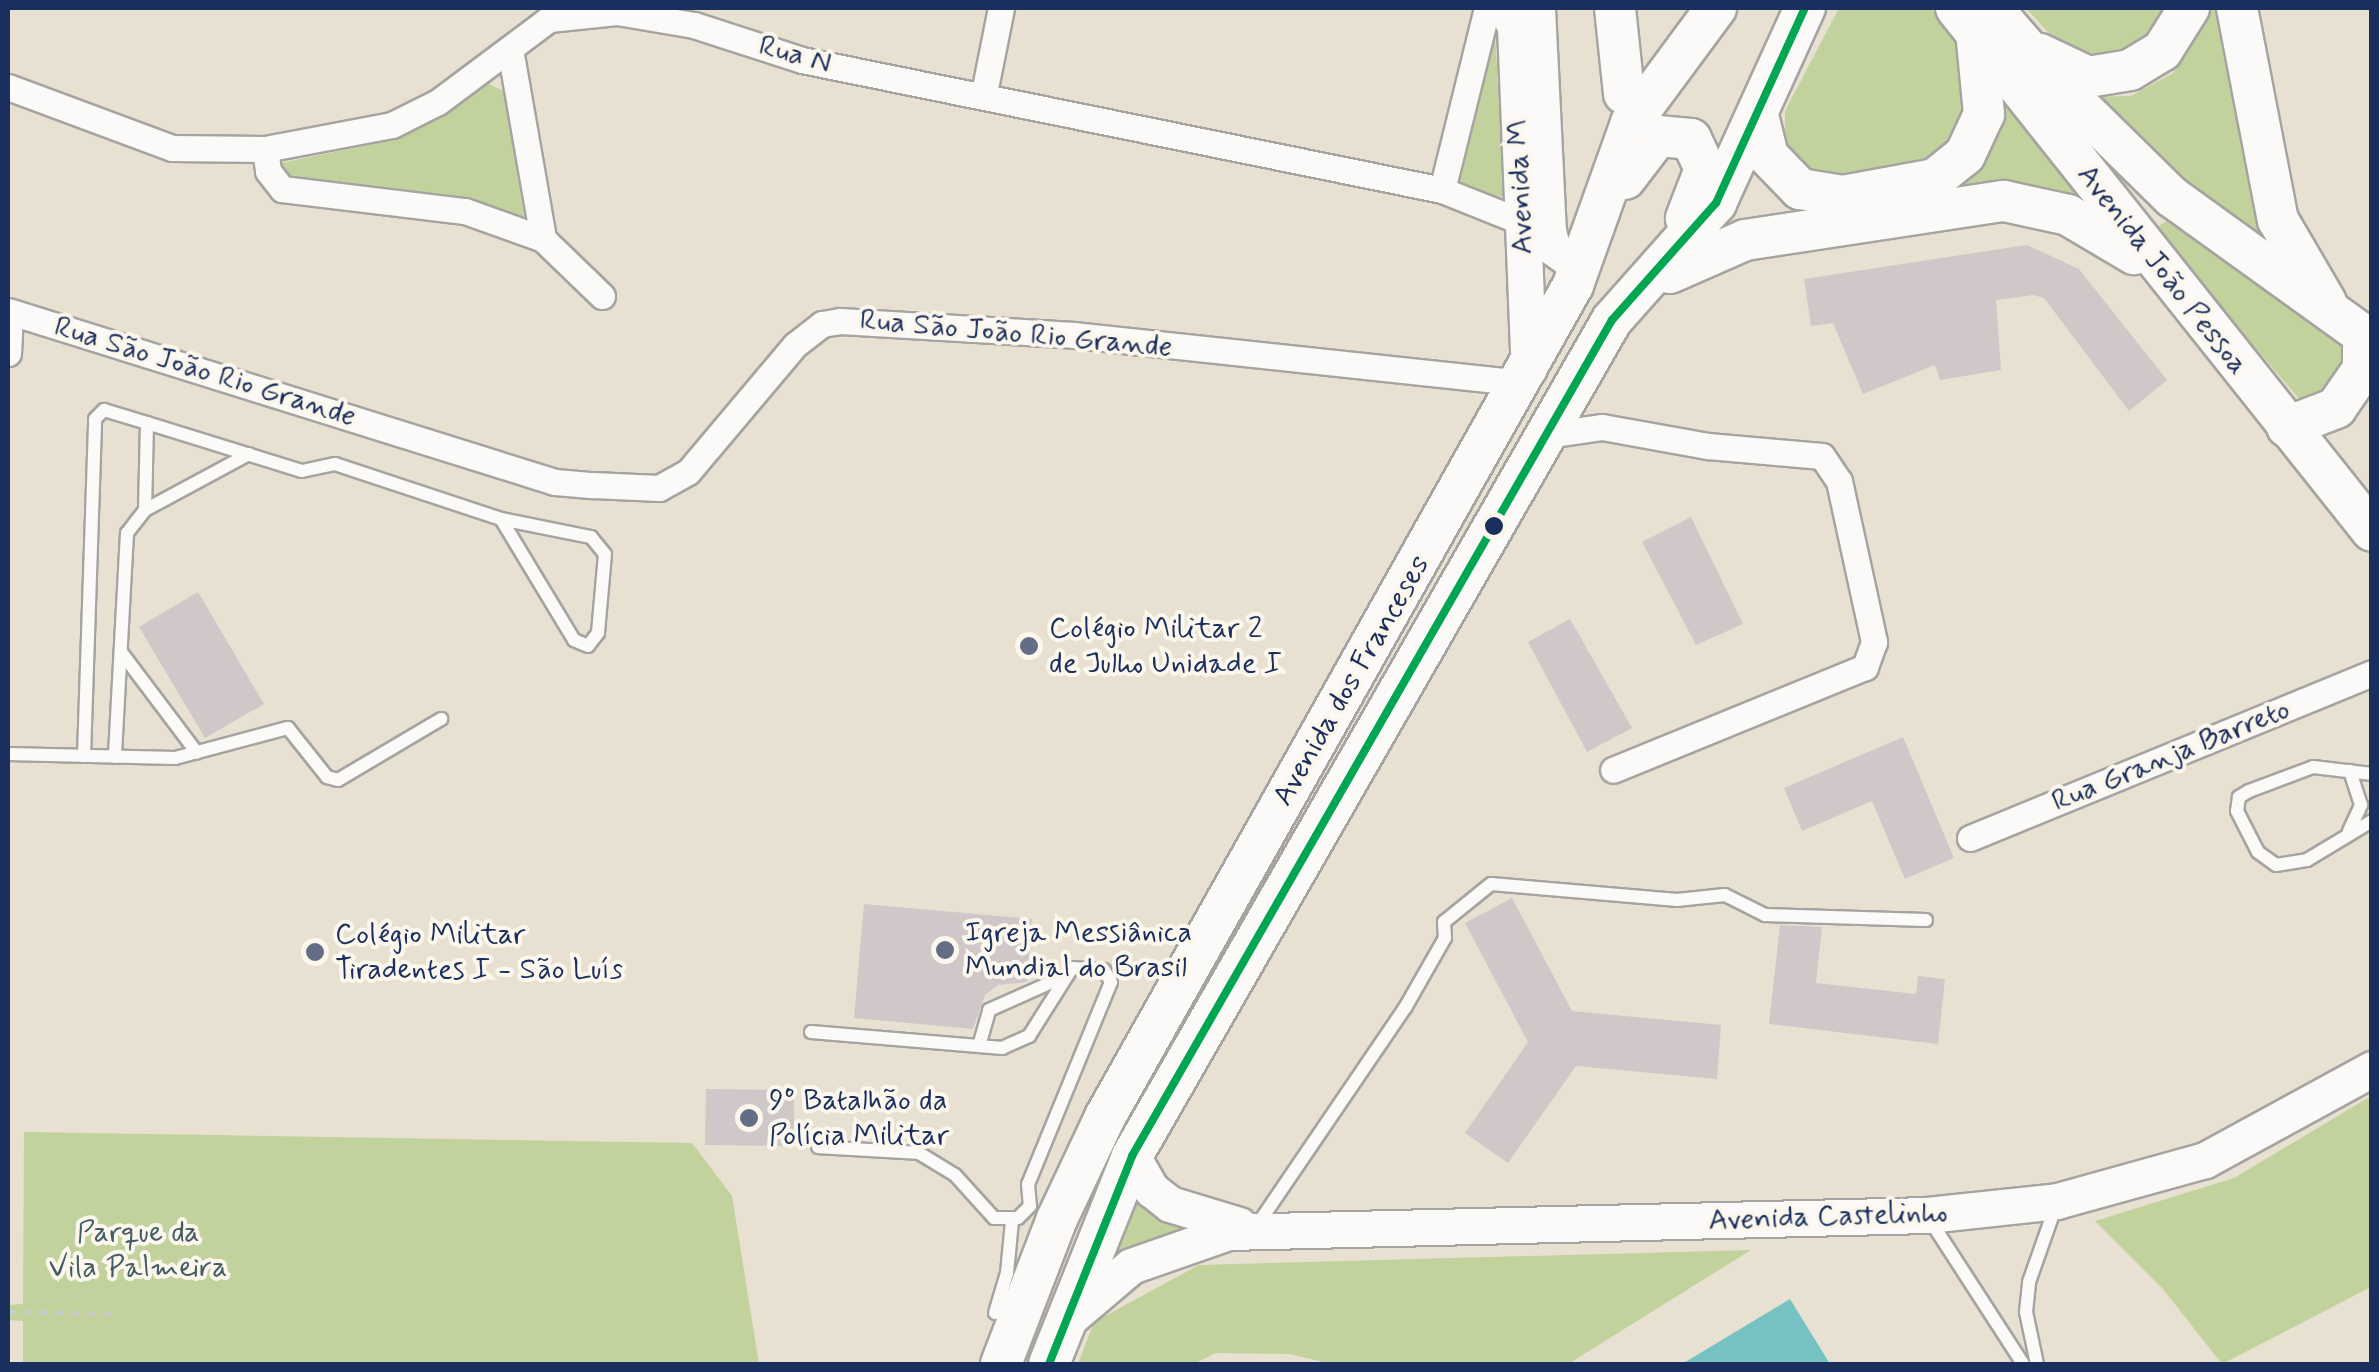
<!DOCTYPE html>
<html>
<head>
<meta charset="utf-8">
<style>
	body { margin:0 }
	#map { position:relative; width:2379px; height:1372px; overflow:hidden; background:#e8e0d1; font-family:Mynerve,sans-serif }
	div>[style] { position:absolute }
	[style*='--x'] { left:calc(var(--x)*1px); top:calc(var(--y)*1px); width:calc(var(--w)*1px); rotate:calc(var(--a)*1deg) }
	.green>* { inset:0; background:#c2d29c }
	.water>* { inset:0; background:#76c2c3 }
	.building>* { inset:0; background:#d0c7c9 }
	.path>* { height:4px; margin-top:-2px; transform-origin:0; background:repeating-linear-gradient(90deg,#cbcbca 0 8px,transparent 0 16px) }
	.roads { filter:drop-shadow(2px 0 #a5a4a1) drop-shadow(-2px 0 #a5a4a1) drop-shadow(0 2px #a5a4a1) drop-shadow(0 -2px #a5a4a1) }
	.lane>* { height:12px; margin:-6px; padding:0 6px; transform-origin:6px; border-radius:6px; background:#fcfaf8 }
	.street>* { height:25px; margin:-12.5px; padding:0 12.5px; transform-origin:12.5px; border-radius:12.5px; background:#fcfaf8 }
	.secondary>* { height:35px; margin:-17.5px; padding:0 17.5px; transform-origin:17.5px; border-radius:17.5px; background:#fcfaf8 }
	.primary>* { height:40px; margin:-20px; padding:0 20px; transform-origin:20px; border-radius:20px; background:#fcfaf8 }
	.bus-1>* { height:8px; margin:-4px; padding:0 4px; transform-origin:4px; border-radius:4px; background:#00a651 }
	.dots>* { width:28px; height:28px; translate:-50% -50%; box-sizing:border-box; border:5px solid #fbf7ec; border-radius:50% }
	span { translate:-50% -50%; white-space:nowrap; text-align:center; line-height:1.15; -webkit-text-stroke:8px #fbf7ec; paint-order:stroke }
	.street-label { font-size:30px; color:#1b2f5e }
	.poi-label { font-size:30px; color:#1b2f5e }
	.left { translate:0 -50%; text-align:left }
	.park-label { font-size:30px; color:#445d64 }
	.frame { position:absolute; inset:0; border:10px solid #1b2f5e; pointer-events:none }
</style>
</head>
<body>
<div id="map">
	<div class="green">
		<div style="clip-path:polygon(1839px 8px,1931px 8px,1954px 37px,1967px 59px,1976px 111px,1936px 164px,1825px 179px,1785px 146px,1785px 111px)"></div>
		<div style="clip-path:polygon(2026px 8px,2174px 8px,2156px 42px,2088px 61px,2058px 43px)"></div>
		<div style="clip-path:polygon(2207px 8px,2222px 8px,2275px 251px,2085px 97px,2131px 96px,2173px 73px,2200px 32px)"></div>
		<div style="clip-path:polygon(1495px 32px,1504px 195px,1497px 200px,1460px 182px)"></div>
		<div style="clip-path:polygon(489px 84px,505px 92px,525px 222px,448px 195px,287px 184px,276px 164px,398px 139px)"></div>
		<div style="clip-path:polygon(2006px 99px,2104px 214px,1947px 196px,1994px 146px)"></div>
		<div style="clip-path:polygon(2175px 216px,2343px 340px,2348px 356px,2307px 408px,2154px 229px)"></div>
		<div style="clip-path:polygon(2371px 1096px,2371px 1287px,2222px 1364px,2163px 1289px,2095px 1221px,2234px 1178px)"></div>
		<div style="clip-path:polygon(24px 1132px,692px 1143px,732px 1196px,759px 1364px,23px 1364px,23px 1321px,8px 1320px,8px 1305px,23px 1304px)"></div>
		<div style="clip-path:polygon(1136px 1194px,1198px 1227px,1102px 1268px)"></div>
		<div style="clip-path:polygon(1751px 1250px,1568px 1364px,1331px 1364px,1290px 1354px,1216px 1353px,1193px 1364px,1078px 1364px,1094px 1322px,1199px 1265px)"></div>
	</div>
	<div class="water">
		<div style="clip-path:polygon(1790px 1299px,1830px 1364px,1682px 1364px)"></div>
	</div>
	<div class="building">
		<div style="clip-path:polygon(2027px 245px,2079px 269px,2167px 380px,2129px 411px,2044px 298px,2033px 295px,1996px 300px,2001px 370px,1940px 380px,1935px 365px,1863px 394px,1833px 323px,1811px 326px,1804px 279px)"></div>
		<div style="clip-path:polygon(1691px 517px,1743px 624px,1696px 645px,1642px 542px)"></div>
		<div style="clip-path:polygon(198px 592px,264px 704px,205px 738px,139px 627px)"></div>
		<div style="clip-path:polygon(1570px 619px,1632px 728px,1587px 752px,1528px 642px)"></div>
		<div style="clip-path:polygon(1903px 737px,1954px 858px,1905px 879px,1872px 801px,1802px 831px,1784px 788px)"></div>
		<div style="clip-path:polygon(1512px 898px,1572px 1011px,1721px 1025px,1717px 1079px,1576px 1066px,1508px 1163px,1465px 1133px,1528px 1042px,1465px 923px)"></div>
		<div style="clip-path:polygon(864px 904px,1032px 919px,1027px 982px,998px 985px,985px 995px,973px 1029px,854px 1018px)"></div>
		<div style="clip-path:polygon(1780px 925px,1822px 927px,1816px 983px,1916px 994px,1918px 976px,1945px 979px,1938px 1044px,1769px 1024px)"></div>
		<div style="clip-path:polygon(706px 1089px,794px 1090px,794px 1146px,705px 1145px)"></div>
	</div>
	<div class="path">
		<div style="--x:8;--y:1312;--w:109;--a:1.1"></div>
	</div>
	<div class="roads">
		<div class="lane">
			<div style="--x:147;--y:423;--w:162;--a:17.2"></div>
			<div style="--x:302;--y:471;--w:34;--a:-12"></div>
			<div style="--x:335;--y:464;--w:175;--a:18.3"></div>
			<div style="--x:501;--y:519;--w:92;--a:11.3"></div>
			<div style="--x:591;--y:537;--w:22;--a:51"></div>
			<div style="--x:605;--y:554;--w:79;--a:95.1"></div>
			<div style="--x:598;--y:633;--w:16;--a:128"></div>
			<div style="--x:588;--y:646;--w:15;--a:-157"></div>
			<div style="--x:574;--y:640;--w:141;--a:-121.1"></div>
			<div style="--x:145;--y:510;--w:118;--a:-28.3"></div>
			<div style="--x:121;--y:652;--w:126;--a:53"></div>
			<div style="--x:8;--y:754;--w:167;--a:1.4"></div>
			<div style="--x:175;--y:758;--w:117;--a:-14.9"></div>
			<div style="--x:288;--y:728;--w:63;--a:51.5"></div>
			<div style="--x:327;--y:777;--w:11;--a:15"></div>
			<div style="--x:338;--y:780;--w:120;--a:-30.6"></div>
			<div style="--x:84;--y:756;--w:337;--a:-88.1"></div>
			<div style="--x:95;--y:419;--w:13;--a:-45"></div>
			<div style="--x:104;--y:410;--w:45;--a:16.8"></div>
			<div style="--x:147;--y:423;--w:87;--a:91.3"></div>
			<div style="--x:145;--y:510;--w:29;--a:128"></div>
			<div style="--x:127;--y:533;--w:224;--a:93.1"></div>
			<div style="--x:2372;--y:774;--w:59;--a:-173.2"></div>
			<div style="--x:2313;--y:767;--w:68;--a:159.4"></div>
			<div style="--x:2249;--y:791;--w:12;--a:149"></div>
			<div style="--x:2239;--y:797;--w:14;--a:98"></div>
			<div style="--x:2237;--y:811;--w:46;--a:62.9"></div>
			<div style="--x:2258;--y:852;--w:22;--a:36"></div>
			<div style="--x:2276;--y:865;--w:31;--a:-9"></div>
			<div style="--x:2307;--y:860;--w:76;--a:-31"></div>
			<div style="--x:2349;--y:831;--w:29;--a:-65"></div>
			<div style="--x:2361;--y:805;--w:36;--a:-108"></div>
			<div style="--x:811;--y:1032;--w:192;--a:4.8"></div>
			<div style="--x:1002;--y:1048;--w:30;--a:-24"></div>
			<div style="--x:1029;--y:1036;--w:80;--a:-57.7"></div>
			<div style="--x:1072;--y:968;--w:32;--a:4"></div>
			<div style="--x:1104;--y:970;--w:14;--a:60"></div>
			<div style="--x:1111;--y:982;--w:218;--a:112.3"></div>
			<div style="--x:1028;--y:1184;--w:22;--a:85"></div>
			<div style="--x:1030;--y:1206;--w:17;--a:135"></div>
			<div style="--x:1018;--y:1218;--w:24;--a:180"></div>
			<div style="--x:994;--y:1218;--w:58;--a:-132.2"></div>
			<div style="--x:955;--y:1175;--w:42;--a:-148.6"></div>
			<div style="--x:919;--y:1153;--w:101;--a:-176.6"></div>
			<div style="--x:979;--y:1046;--w:37;--a:-74"></div>
			<div style="--x:989;--y:1010;--w:79;--a:-24"></div>
			<div style="--x:1928;--y:1217;--w:175;--a:57.1"></div>
			<div style="--x:1256;--y:1227;--w:265;--a:-55.8"></div>
			<div style="--x:1405;--y:1008;--w:81;--a:-60.3"></div>
			<div style="--x:1445;--y:938;--w:16;--a:-94"></div>
			<div style="--x:1444;--y:922;--w:60;--a:-39"></div>
			<div style="--x:1491;--y:884;--w:187;--a:4.9"></div>
			<div style="--x:1677;--y:900;--w:48;--a:-5.9"></div>
			<div style="--x:1725;--y:895;--w:45;--a:26.6"></div>
			<div style="--x:1765;--y:915;--w:161;--a:1.8"></div>
			<div style="--x:995;--y:1313;--w:42;--a:-73.3"></div>
			<div style="--x:1007;--y:1273;--w:52;--a:-84.5"></div>
			<div style="--x:2037;--y:1364;--w:53;--a:-101.9"></div>
			<div style="--x:2026;--y:1312;--w:30;--a:-84"></div>
			<div style="--x:2029;--y:1282;--w:78;--a:-70.6"></div>
		</div>
		<div class="street">
			<div style="--x:510;--y:49;--w:193;--a:80.1"></div>
			<div style="--x:8;--y:87;--w:175;--a:20.4"></div>
			<div style="--x:172;--y:148;--w:93;--a:0.6"></div>
			<div style="--x:265;--y:149;--w:129;--a:-10.7"></div>
			<div style="--x:392;--y:125;--w:51;--a:-26.6"></div>
			<div style="--x:438;--y:102;--w:139;--a:-36.8"></div>
			<div style="--x:549;--y:19;--w:68;--a:-5.9"></div>
			<div style="--x:617;--y:12;--w:78;--a:9.6"></div>
			<div style="--x:694;--y:25;--w:114;--a:18"></div>
			<div style="--x:802;--y:60;--w:653;--a:11.48"></div>
			<div style="--x:1442;--y:190;--w:86;--a:21.8"></div>
			<div style="--x:984;--y:93;--w:87;--a:-78.7"></div>
			<div style="--x:265;--y:149;--w:22;--a:82"></div>
			<div style="--x:268;--y:171;--w:23;--a:52"></div>
			<div style="--x:282;--y:189;--w:184;--a:6.9"></div>
			<div style="--x:465;--y:211;--w:83;--a:19.7"></div>
			<div style="--x:543;--y:239;--w:82;--a:44"></div>
			<div style="--x:1442;--y:190;--w:187;--a:-76.1"></div>
			<div style="--x:8;--y:311;--w:573;--a:17.36"></div>
			<div style="--x:555;--y:482;--w:38;--a:5"></div>
			<div style="--x:593;--y:485;--w:66;--a:2.6"></div>
			<div style="--x:659;--y:488;--w:33;--a:-29"></div>
			<div style="--x:688;--y:472;--w:166;--a:-49.9"></div>
			<div style="--x:795;--y:345;--w:34;--a:-38"></div>
			<div style="--x:822;--y:324;--w:18;--a:-9"></div>
			<div style="--x:840;--y:321;--w:234;--a:3.4"></div>
			<div style="--x:1074;--y:335;--w:450;--a:6.1"></div>
			<div style="--x:8;--y:353;--w:39;--a:-87"></div>
			<div style="--x:1546;--y:435;--w:57;--a:-8.1"></div>
			<div style="--x:1602;--y:427;--w:108;--a:10.2"></div>
			<div style="--x:1708;--y:446;--w:114;--a:5"></div>
			<div style="--x:1822;--y:456;--w:30;--a:56"></div>
			<div style="--x:1839;--y:481;--w:165;--a:77.7"></div>
			<div style="--x:1874;--y:642;--w:27;--a:110"></div>
			<div style="--x:1865;--y:667;--w:272;--a:157.8"></div>
			<div style="--x:1970;--y:838;--w:435;--a:-22.3"></div>
		</div>
		<div class="secondary">
			<div style="--x:1505;--y:8;--w:21;--a:61"></div>
			<div style="--x:1515;--y:26;--w:343;--a:87.7"></div>
			<div style="--x:1537;--y:8;--w:222;--a:87.2"></div>
			<div style="--x:1548;--y:230;--w:17;--a:77"></div>
			<div style="--x:1552;--y:247;--w:19;--a:35"></div>
			<div style="--x:1132;--y:1156;--w:39;--a:60"></div>
			<div style="--x:1152;--y:1190;--w:23;--a:38"></div>
			<div style="--x:1170;--y:1204;--w:72;--a:16.9"></div>
			<div style="--x:1070;--y:1318;--w:80;--a:-40.4"></div>
			<div style="--x:1131;--y:1266;--w:103;--a:-19.3"></div>
			<div style="--x:1228;--y:1232;--w:699;--a:-1.39"></div>
			<div style="--x:1927;--y:1215;--w:131;--a:-6.1"></div>
			<div style="--x:2057;--y:1201;--w:154;--a:-15.5"></div>
			<div style="--x:2205;--y:1160;--w:190;--a:-28.6"></div>
		</div>
		<div class="primary">
			<div style="--x:1615;--y:8;--w:86;--a:84"></div>
			<div style="--x:1956;--y:8;--w:668;--a:51.5"></div>
			<div style="--x:1992;--y:8;--w:110;--a:49.1"></div>
			<div style="--x:2064;--y:91;--w:151;--a:44.5"></div>
			<div style="--x:2172;--y:197;--w:246;--a:35.8"></div>
			<div style="--x:2237;--y:8;--w:216;--a:79.1"></div>
			<div style="--x:2278;--y:220;--w:95;--a:59.7"></div>
			<div style="--x:2040;--y:54;--w:53;--a:25.6"></div>
			<div style="--x:2088;--y:77;--w:43;--a:-9.5"></div>
			<div style="--x:2130;--y:70;--w:37;--a:-31"></div>
			<div style="--x:2162;--y:51;--w:51;--a:-57.9"></div>
			<div style="--x:1758;--y:115;--w:42;--a:76.3"></div>
			<div style="--x:1768;--y:156;--w:46;--a:45.9"></div>
			<div style="--x:1800;--y:189;--w:44;--a:9.2"></div>
			<div style="--x:1843;--y:196;--w:94;--a:-10.5"></div>
			<div style="--x:1935;--y:179;--w:38;--a:-39"></div>
			<div style="--x:1965;--y:155;--w:45;--a:-65.1"></div>
			<div style="--x:1984;--y:114;--w:73;--a:-95.5"></div>
			<div style="--x:1625;--y:179;--w:54;--a:-52.5"></div>
			<div style="--x:1658;--y:136;--w:33;--a:5"></div>
			<div style="--x:1691;--y:139;--w:33;--a:65"></div>
			<div style="--x:1705;--y:169;--w:53;--a:111.2"></div>
			<div style="--x:1670;--y:273;--w:82;--a:-23.7"></div>
			<div style="--x:1745;--y:240;--w:262;--a:-8.6"></div>
			<div style="--x:2004;--y:201;--w:66;--a:12.3"></div>
			<div style="--x:2068;--y:215;--w:77;--a:30.6"></div>
			<div style="--x:2287;--y:427;--w:53;--a:-21.2"></div>
			<div style="--x:2336;--y:408;--w:47;--a:-55.3"></div>
			<div style="--x:2363;--y:369;--w:33;--a:-90"></div>
			<div style="--x:1001;--y:1364;--w:155;--a:-68.9"></div>
			<div style="--x:1057;--y:1219;--w:113;--a:-64.8"></div>
			<div style="--x:1105;--y:1117;--w:955;--a:-60.64"></div>
			<div style="--x:1573;--y:285;--w:172;--a:-70.3"></div>
			<div style="--x:1631;--y:123;--w:143;--a:-53.5"></div>
			<div style="--x:1049;--y:1364;--w:224;--a:-68.2"></div>
			<div style="--x:1132;--y:1156;--w:964;--a:-60.14"></div>
			<div style="--x:1612;--y:320;--w:157;--a:-48.4"></div>
			<div style="--x:1716;--y:203;--w:214;--a:-65.5"></div>
		</div>
	</div>
	<div class="bus-1">
		<div style="--x:1049;--y:1364;--w:224;--a:-68.2"></div>
		<div style="--x:1132;--y:1156;--w:964;--a:-60.14"></div>
		<div style="--x:1612;--y:320;--w:157;--a:-48.4"></div>
		<div style="--x:1716;--y:203;--w:214;--a:-65.5"></div>
	</div>
	<div class="dots">
		<div style="left:1494px;top:526px;background:#1b2f5e"></div>
		<div style="left:1029px;top:646px;background:#636d86"></div>
		<div style="left:945px;top:950px;background:#636d86"></div>
		<div style="left:315px;top:952px;background:#636d86"></div>
		<div style="left:749px;top:1118px;background:#636d86"></div>
	</div>
	<div class="street-label">
		<span style="left:795px;top:55px;rotate:15deg">Rua N</span>
		<span style="left:1521px;top:187px;rotate:-92deg">Avenida M</span>
		<span style="left:2162px;top:270px;rotate:52deg">Avenida João Pessoa</span>
		<span style="left:1016px;top:334px;rotate:5deg">Rua São João Rio Grande</span>
		<span style="left:205px;top:372px;rotate:17deg">Rua São João Rio Grande</span>
		<span style="left:1352px;top:681px;rotate:-60deg">Avenida dos Franceses</span>
		<span style="left:2171px;top:756px;rotate:-22deg">Rua Granja Barreto</span>
		<span style="left:1828px;top:1217px;rotate:-2deg">Avenida Castelinho</span>
	</div>
	<div class="poi-label">
		<span class="left" style="left:1049px;top:646px">Colégio Militar 2<br>de Julho Unidade I</span>
		<span class="left" style="left:965px;top:950px">Igreja Messiânica<br>Mundial do Brasil</span>
		<span class="left" style="left:335px;top:952px">Colégio Militar<br>Tiradentes I - São Luís</span>
		<span class="left" style="left:769px;top:1118px">9º Batalhão da<br>Polícia Militar</span>
	</div>
	<div class="park-label">
		<span style="left:138px;top:1250px">Parque da<br>Vila Palmeira</span>
	</div>
	<div class="frame"></div>
</div>
</body>
</html>
